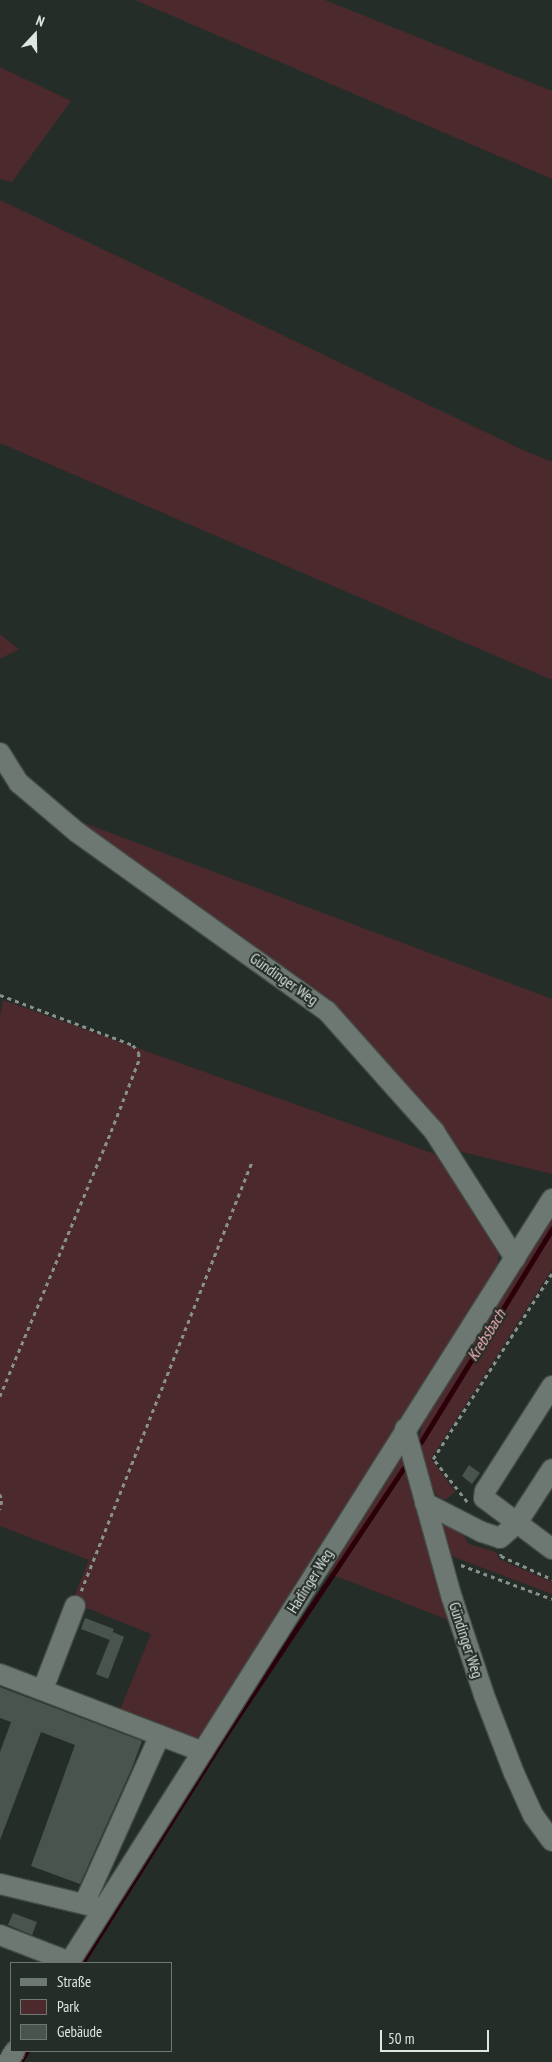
<!DOCTYPE html>
<html>
<head>
<meta charset="utf-8">
<style>
	body { margin:0 }
	#map { position:relative; width:552px; height:2062px; overflow:hidden; background:#242d27; font-family:"PT Sans Narrow",sans-serif }
	div>[style] { position:absolute }
	[style*='--x'] { left:calc(var(--x)*1px); top:calc(var(--y)*1px); width:calc(var(--w)*1px); rotate:calc(var(--a)*1deg) }
	.green>* { inset:0; background:#4b292d }
	.stream>* { height:4.5px; margin:-2.25px; padding:0 2.25px; transform-origin:2.25px; border-radius:2.25px; background:#2b0009 }
	.building>* { inset:0; background:#4a544e }
	.path>* { height:2.5px; margin-top:-1.25px; transform-origin:0; background:repeating-linear-gradient(90deg,#89918c 0 4px,transparent 0 8px) }
	.roads { filter:drop-shadow(1px 0 #444b46) drop-shadow(-1px 0 #444b46) drop-shadow(0 1px #444b46) drop-shadow(0 -1px #444b46) }
	.minor>* { height:20px; margin:-10px; padding:0 10px; transform-origin:10px; border-radius:10px; background:#6e7872 }
	span { translate:-50% -50%; white-space:nowrap; text-align:center; line-height:1.15; -webkit-text-stroke:4px #242d27; paint-order:stroke }
	.street-label { font-size:15px; color:#dfe5e1 }
	.water-label { font-size:16px; color:#fbb3bb; font-style:italic }
	.legend { position:absolute; left:10px; top:1962px; width:162px; height:90px; box-sizing:border-box; background:#242d27; border:1px solid #6f7771; margin:0; padding:6px 9px; list-style:none; font-size:15px; color:#dfe5e1 }
	.legend li { display:flex; align-items:center; gap:10px; height:25px }
	.legend b { width:25px; border:1px solid #6f7771 }
	.north { position:absolute; left:10px; top:10px; width:50px; height:50px; -webkit-text-stroke:4px #242d27; paint-order:stroke; rotate:21deg; font-size:14px; font-weight:700; line-height:20px; text-align:center; color:#dfe5e1 }
	.north::after { content:''; display:block; margin:auto; width:18px; height:22px; background:#dfe5e1; clip-path:polygon(50% 0,100% 100%,50% 72%,0 100%) }
	.scale { position:absolute; left:380px; top:2030px; width:109px; height:22px; box-sizing:border-box; border:2px solid #dfe5e1; border-top:0; padding-left:6px; font-size:15px; line-height:18px; white-space:nowrap; color:#dfe5e1; -webkit-text-stroke:4px #242d27; paint-order:stroke }
</style>
</head>
<body>
<div id="map">
	<div class="green">
		<div style="clip-path:polygon(135px 0,325px 0,552px 91px,552px 179px)"></div>
		<div style="clip-path:polygon(0 67px,71px 101px,12px 182px,0 179px)"></div>
		<div style="clip-path:polygon(0 200px,523px 450px,552px 462px,552px 680px,0 443px)"></div>
		<div style="clip-path:polygon(0 634px,19px 649px,0 659px)"></div>
		<div style="clip-path:polygon(55px 812px,552px 999px,552px 1174px,458px 1151px,333px 1005px)"></div>
		<div style="clip-path:polygon(3px 1000px,443px 1157px,500px 1244px,496px 1274px,200px 1744px,120px 1710px,151px 1634px,72px 1602px,89px 1560px,0 1526px,0 1016px)"></div>
		<div style="clip-path:polygon(552px 1212px,552px 1269px,431px 1459px,455px 1491px,447px 1499px,442px 1499px,436px 1494px,424px 1469px,419px 1438px,424px 1419px)"></div>
		<div style="clip-path:polygon(402px 1445px,453px 1622px,323px 1571px)"></div>
		<div style="clip-path:polygon(443px 1521px,462px 1533px,469px 1544px,496px 1552px,499px 1559px,552px 1582px,552px 1594px,454px 1557px,447px 1551px,441px 1525px)"></div>
	</div>
	<div class="stream">
		<div style="--x:421;--y:1442;--w:250;--a:-58.4"></div>
		<div style="--x:82;--y:1963;--w:268;--a:-57.8"></div>
		<div style="--x:225;--y:1736;--w:321;--a:-56.3"></div>
		<div style="--x:20;--y:2062;--w:13;--a:-58"></div>
	</div>
	<div class="building">
		<div style="clip-path:polygon(469px 1465px,480px 1473px,472px 1484px,462px 1476px)"></div>
		<div style="clip-path:polygon(85px 1618px,114px 1629px,110px 1640px,81px 1629px)"></div>
		<div style="clip-path:polygon(113px 1632px,124px 1637px,108px 1679px,96px 1674px)"></div>
		<div style="clip-path:polygon(0 1687px,142px 1741px,132px 1768px,80px 1884px,31px 1866px,75px 1745px,41px 1732px,0 1840px,0 1752px,11px 1722px,0 1718px)"></div>
		<div style="clip-path:polygon(13px 1913px,37px 1922px,32px 1935px,8px 1925px)"></div>
	</div>
	<div class="path">
		<div style="--x:0;--y:995;--w:142;--a:20.6"></div>
		<div style="--x:133;--y:1045;--w:10;--a:53"></div>
		<div style="--x:139;--y:1053;--w:8;--a:90"></div>
		<div style="--x:139;--y:1061;--w:79;--a:111.4"></div>
		<div style="--x:110;--y:1135;--w:284;--a:112.8"></div>
		<div style="--x:0;--y:1494;--w:7;--a:74"></div>
		<div style="--x:2;--y:1501;--w:9;--a:103"></div>
		<div style="--x:467;--y:1502;--w:55;--a:-128.3"></div>
		<div style="--x:433;--y:1459;--w:221;--a:-57.4"></div>
		<div style="--x:501;--y:1554;--w:2;--a:90"></div>
		<div style="--x:501;--y:1556;--w:56;--a:24.3"></div>
		<div style="--x:461;--y:1565;--w:97;--a:20.5"></div>
		<div style="--x:81;--y:1591;--w:463;--a:-68.3"></div>
	</div>
	<div class="roads">
		<div class="minor">
			<div style="--x:0;--y:753;--w:36;--a:58"></div>
			<div style="--x:19;--y:783;--w:77;--a:40.3"></div>
			<div style="--x:78;--y:833;--w:306;--a:35.6"></div>
			<div style="--x:327;--y:1011;--w:161;--a:48.3"></div>
			<div style="--x:434;--y:1131;--w:151;--a:57.5"></div>
			<div style="--x:552;--y:1386;--w:125;--a:122.5"></div>
			<div style="--x:485;--y:1491;--w:7;--a:98"></div>
			<div style="--x:484;--y:1498;--w:85;--a:36.9"></div>
			<div style="--x:405;--y:1429;--w:175;--a:74.5"></div>
			<div style="--x:452;--y:1598;--w:102;--a:71.7"></div>
			<div style="--x:484;--y:1695;--w:84;--a:69"></div>
			<div style="--x:514;--y:1773;--w:46;--a:65.7"></div>
			<div style="--x:533;--y:1815;--w:32;--a:54"></div>
			<div style="--x:425;--y:1503;--w:64;--a:27"></div>
			<div style="--x:482;--y:1532;--w:19;--a:18"></div>
			<div style="--x:500;--y:1538;--w:23;--a:-41"></div>
			<div style="--x:517;--y:1523;--w:64;--a:-57.1"></div>
			<div style="--x:0;--y:1674;--w:217;--a:21"></div>
			<div style="--x:43;--y:1689;--w:89;--a:-68.9"></div>
			<div style="--x:0;--y:1884;--w:99;--a:13.5"></div>
			<div style="--x:84;--y:1904;--w:185;--a:-65.8"></div>
			<div style="--x:0;--y:1935;--w:75;--a:21.1"></div>
			<div style="--x:69;--y:1963;--w:904;--a:-57.7"></div>
			<div style="--x:8;--y:2062;--w:13;--a:-58"></div>
		</div>
	</div>
	<div class="street-label">
		<span style="left:284px;top:979px;rotate:35deg">Gündinger Weg</span>
		<span style="left:310px;top:1581px;rotate:-58deg">Hadinger Weg</span>
		<span style="left:466px;top:1640px;rotate:72deg">Gündinger Weg</span>
	</div>
	<div class="water-label">
		<span style="left:486px;top:1335px;rotate:-58deg">Krebsbach</span>
	</div>
	<ul class="legend">
	<li><b style="height:6px;background:#6e7872"></b>Straße</li>
	<li><b style="height:14px;background:#4b292d"></b>Park</li>
	<li><b style="height:14px;background:#4a544e"></b>Gebäude</li>
	</ul>
	<div class="north">N</div>
	<div class="scale">50 m</div>
</div>
</body>
</html>
